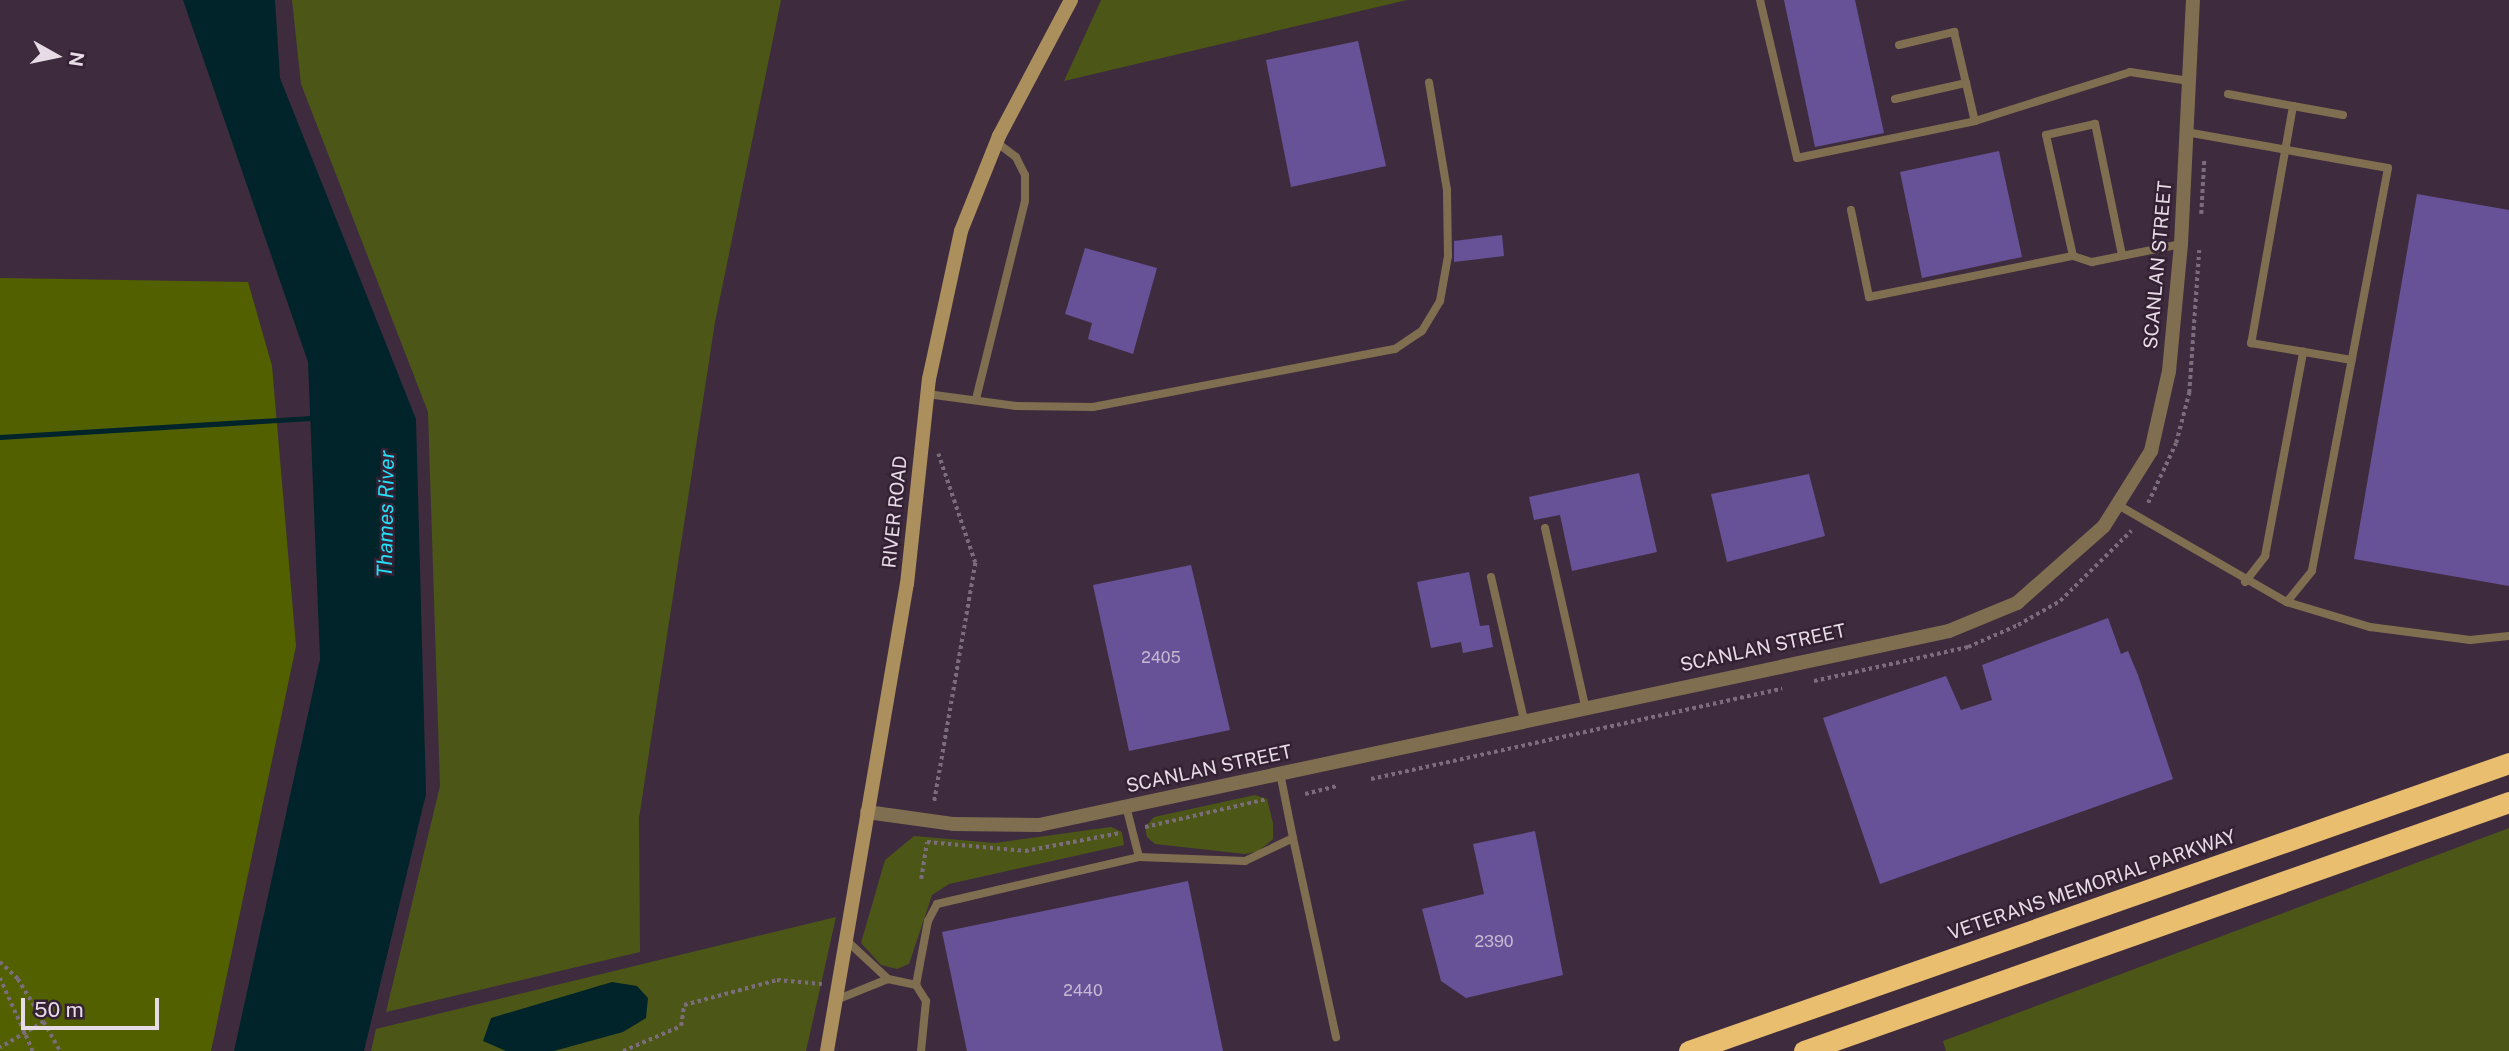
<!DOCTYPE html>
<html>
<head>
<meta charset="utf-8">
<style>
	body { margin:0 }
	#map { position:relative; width:2509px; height:1051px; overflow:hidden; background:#3e2c3e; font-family:"Public Sans",sans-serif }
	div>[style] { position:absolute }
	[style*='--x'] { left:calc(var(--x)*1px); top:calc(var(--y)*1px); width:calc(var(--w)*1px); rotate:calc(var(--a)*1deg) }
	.green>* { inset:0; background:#4c5717 }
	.forest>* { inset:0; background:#536000 }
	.water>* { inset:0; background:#00242a }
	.stream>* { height:5px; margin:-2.5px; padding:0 2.5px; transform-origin:2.5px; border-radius:2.5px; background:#00242a }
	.building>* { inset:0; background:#675297 }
	.path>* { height:3.5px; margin-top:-1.75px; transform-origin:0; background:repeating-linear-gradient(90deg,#7c6d7c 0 3.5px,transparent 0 7px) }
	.lane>* { height:8px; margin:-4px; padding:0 4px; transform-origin:4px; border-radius:4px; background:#806e50 }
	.street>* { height:14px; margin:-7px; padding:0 7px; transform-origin:7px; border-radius:7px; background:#806e50 }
	.secondary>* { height:14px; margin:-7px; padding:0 7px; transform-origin:7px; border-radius:7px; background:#ab8f5d }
	.highway>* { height:21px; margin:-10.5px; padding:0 10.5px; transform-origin:10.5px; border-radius:10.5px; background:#eabe6f }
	span { translate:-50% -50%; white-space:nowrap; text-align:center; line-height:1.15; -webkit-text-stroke:5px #342234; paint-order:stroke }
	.number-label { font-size:16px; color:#c7b9d2 }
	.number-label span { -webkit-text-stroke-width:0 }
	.street-label { font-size:19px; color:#e7dbe6 }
	.water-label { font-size:21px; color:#23e0f9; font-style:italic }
	.north { position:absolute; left:21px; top:21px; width:70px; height:70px; -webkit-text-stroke:5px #342234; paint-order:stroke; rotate:99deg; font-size:19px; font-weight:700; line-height:28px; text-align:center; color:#e7dbe6 }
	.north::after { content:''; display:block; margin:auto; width:24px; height:32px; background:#e7dbe6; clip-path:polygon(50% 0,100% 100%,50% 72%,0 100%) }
	.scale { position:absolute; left:21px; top:998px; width:138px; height:32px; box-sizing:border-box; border:4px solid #e7dbe6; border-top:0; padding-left:9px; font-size:21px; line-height:24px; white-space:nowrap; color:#e7dbe6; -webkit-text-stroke:5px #342234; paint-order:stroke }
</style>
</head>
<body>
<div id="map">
	<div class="green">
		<div style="clip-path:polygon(292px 0,781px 0,715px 322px,639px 818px,640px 952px,386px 1012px,440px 786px,428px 412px,301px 84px)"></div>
		<div style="clip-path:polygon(1101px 0,1407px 0,1064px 81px)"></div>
		<div style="clip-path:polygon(1255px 795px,1267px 799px,1273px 823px,1273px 839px,1259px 851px,1245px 854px,1155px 844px,1147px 837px,1145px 827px,1154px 817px)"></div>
		<div style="clip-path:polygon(1111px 827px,1122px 832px,1124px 845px,949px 884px,932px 895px,909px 964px,897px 969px,881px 965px,861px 943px,885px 860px,914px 836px,995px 843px)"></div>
		<div style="clip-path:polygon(2509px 828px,2509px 1051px,1946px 1051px,1943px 1041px)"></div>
		<div style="clip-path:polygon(836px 917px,806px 1051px,371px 1051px,376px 1029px)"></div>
	</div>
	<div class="forest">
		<div style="clip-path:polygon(0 278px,248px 282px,272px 366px,296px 646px,211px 1051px,0 1051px)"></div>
	</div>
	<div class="water">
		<div style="clip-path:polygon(183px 0,275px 0,280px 78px,416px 419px,426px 794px,364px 1051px,234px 1051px,320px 659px,308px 362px)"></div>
		<div style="clip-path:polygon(612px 982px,637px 986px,648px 998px,646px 1018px,623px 1032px,554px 1051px,506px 1051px,483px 1041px,491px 1018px)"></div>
	</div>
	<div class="stream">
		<div style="--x:0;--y:437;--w:315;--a:-3.5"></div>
	</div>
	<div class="building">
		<div style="clip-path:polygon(1784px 0,1855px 0,1884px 133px,1815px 147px)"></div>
		<div style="clip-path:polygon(1358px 41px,1386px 166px,1291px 187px,1266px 60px)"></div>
		<div style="clip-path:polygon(1999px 151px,2022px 257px,1922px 278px,1900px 172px)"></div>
		<div style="clip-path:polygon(2417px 194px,2509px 210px,2509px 586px,2354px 559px)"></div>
		<div style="clip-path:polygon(1502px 235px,1504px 256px,1454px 262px,1454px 241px)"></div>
		<div style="clip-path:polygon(1085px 248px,1157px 268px,1133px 354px,1088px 339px,1092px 323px,1065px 314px)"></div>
		<div style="clip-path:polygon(1639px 473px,1657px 552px,1572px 571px,1560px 515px,1534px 520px,1529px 497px)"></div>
		<div style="clip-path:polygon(1809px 474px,1825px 536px,1727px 562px,1711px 494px)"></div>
		<div style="clip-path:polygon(1191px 565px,1230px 730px,1129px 751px,1093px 585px)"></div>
		<div style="clip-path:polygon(1469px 572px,1480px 626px,1489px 625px,1493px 647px,1463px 653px,1461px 642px,1431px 648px,1417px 582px)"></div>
		<div style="clip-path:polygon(2108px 618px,2121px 654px,2128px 651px,2138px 675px,2173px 779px,1880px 884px,1823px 718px,1946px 676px,1961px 710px,1992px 700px,1982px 665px)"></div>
		<div style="clip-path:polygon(1535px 831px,1563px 975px,1466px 998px,1441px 981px,1422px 909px,1484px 894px,1473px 844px)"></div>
		<div style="clip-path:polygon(1188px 881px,1223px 1051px,967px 1051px,942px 932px)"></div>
	</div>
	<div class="path">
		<div style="--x:2201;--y:214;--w:54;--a:-86.8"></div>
		<div style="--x:2148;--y:503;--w:66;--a:-65"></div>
		<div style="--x:2176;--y:443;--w:52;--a:-75.4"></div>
		<div style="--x:2189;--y:393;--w:143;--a:-86"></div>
		<div style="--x:1814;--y:681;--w:158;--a:-12.4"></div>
		<div style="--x:1968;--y:647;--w:55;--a:-23.7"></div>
		<div style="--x:2018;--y:625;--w:48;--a:-29.7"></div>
		<div style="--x:2060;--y:601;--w:100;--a:-44.6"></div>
		<div style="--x:1371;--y:779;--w:421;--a:-12.4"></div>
		<div style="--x:1305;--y:794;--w:34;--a:-14"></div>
		<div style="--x:934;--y:801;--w:242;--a:-80.2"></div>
		<div style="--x:975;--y:563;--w:115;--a:-108.7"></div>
		<div style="--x:1145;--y:827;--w:125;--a:-12.9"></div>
		<div style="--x:921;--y:879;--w:37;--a:-81"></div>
		<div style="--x:927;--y:842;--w:98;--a:5.2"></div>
		<div style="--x:1025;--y:851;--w:97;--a:-10.7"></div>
		<div style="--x:0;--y:962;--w:25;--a:43"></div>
		<div style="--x:18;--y:979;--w:50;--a:58.8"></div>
		<div style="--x:44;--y:1022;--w:51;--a:149.4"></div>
		<div style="--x:0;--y:978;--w:80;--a:65.7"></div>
		<div style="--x:44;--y:1022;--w:33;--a:61"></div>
		<div style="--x:623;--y:1051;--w:63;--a:-23.3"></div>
		<div style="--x:681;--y:1026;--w:21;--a:-82"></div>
		<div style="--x:684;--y:1005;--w:96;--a:-15"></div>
		<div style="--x:777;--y:980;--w:45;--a:5.1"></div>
	</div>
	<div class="lane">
		<div style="--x:1760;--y:0;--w:162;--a:76.8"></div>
		<div style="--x:1797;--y:158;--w:182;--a:-11.7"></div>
		<div style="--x:1975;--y:121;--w:163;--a:-17.5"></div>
		<div style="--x:2130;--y:72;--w:60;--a:8.7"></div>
		<div style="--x:1899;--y:45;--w:57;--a:-13.3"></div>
		<div style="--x:1954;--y:32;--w:52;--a:76.8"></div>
		<div style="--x:2228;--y:94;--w:66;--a:10.5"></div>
		<div style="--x:1895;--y:99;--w:73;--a:-12.7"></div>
		<div style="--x:1966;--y:83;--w:39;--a:77"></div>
		<div style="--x:2343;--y:115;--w:51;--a:-169.8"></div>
		<div style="--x:2293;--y:106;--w:241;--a:100"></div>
		<div style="--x:2251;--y:343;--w:102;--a:9.6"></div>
		<div style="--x:2186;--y:132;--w:205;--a:10.1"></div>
		<div style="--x:2388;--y:168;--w:410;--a:100.7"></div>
		<div style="--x:2312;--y:571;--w:40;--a:129"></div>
		<div style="--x:1851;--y:210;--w:89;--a:78.3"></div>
		<div style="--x:1869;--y:297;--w:208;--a:-11.4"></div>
		<div style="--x:2122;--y:255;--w:134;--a:-101.6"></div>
		<div style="--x:2095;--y:124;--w:50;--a:167.3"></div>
		<div style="--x:2046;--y:135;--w:124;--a:77.4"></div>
		<div style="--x:2073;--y:256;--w:20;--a:18"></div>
		<div style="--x:2092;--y:262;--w:91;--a:-11.4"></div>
		<div style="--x:927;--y:394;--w:90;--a:7.7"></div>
		<div style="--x:1016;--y:406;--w:77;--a:0.7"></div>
		<div style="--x:1093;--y:407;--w:308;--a:-10.9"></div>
		<div style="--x:1395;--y:349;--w:32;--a:-34"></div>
		<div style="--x:1422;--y:331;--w:35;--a:-59"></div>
		<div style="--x:1440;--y:301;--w:46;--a:-79.9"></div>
		<div style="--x:1448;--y:256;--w:66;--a:-90.9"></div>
		<div style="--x:1447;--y:190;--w:109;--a:-99.5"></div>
		<div style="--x:976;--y:399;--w:204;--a:-76.1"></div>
		<div style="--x:1025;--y:201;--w:26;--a:-90"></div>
		<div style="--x:1025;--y:175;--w:20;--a:-117"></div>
		<div style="--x:1016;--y:157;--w:25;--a:-143"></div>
		<div style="--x:2118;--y:505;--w:195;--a:29.9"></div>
		<div style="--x:2287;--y:602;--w:87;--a:16.8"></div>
		<div style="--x:2370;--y:627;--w:101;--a:7.4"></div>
		<div style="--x:2470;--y:640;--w:39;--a:-6"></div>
		<div style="--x:1545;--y:528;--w:182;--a:77.3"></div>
		<div style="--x:1491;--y:577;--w:147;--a:77"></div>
		<div style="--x:2245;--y:582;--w:33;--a:-52"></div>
		<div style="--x:2265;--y:556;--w:208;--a:-79.4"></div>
		<div style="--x:1293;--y:838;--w:204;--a:77.8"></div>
		<div style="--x:1139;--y:857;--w:106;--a:2.2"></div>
		<div style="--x:1245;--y:861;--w:53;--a:-25.6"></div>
		<div style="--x:1293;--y:838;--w:66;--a:-101.3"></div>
		<div style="--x:888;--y:979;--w:29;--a:12"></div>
		<div style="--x:916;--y:985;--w:19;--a:58"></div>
		<div style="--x:926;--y:1001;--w:50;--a:95.7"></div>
		<div style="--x:916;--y:985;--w:65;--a:-79.4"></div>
		<div style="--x:928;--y:921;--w:19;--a:-62"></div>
		<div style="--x:937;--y:904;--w:207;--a:-13.1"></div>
		<div style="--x:1139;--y:857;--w:53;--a:-104.3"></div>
		<div style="--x:836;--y:1000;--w:56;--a:-22"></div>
		<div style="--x:888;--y:979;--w:57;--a:-137.1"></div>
	</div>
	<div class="street">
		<div style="--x:867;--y:812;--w:88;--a:7.9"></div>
		<div style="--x:954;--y:824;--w:85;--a:0.7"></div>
		<div style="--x:1039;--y:825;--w:930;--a:-12.03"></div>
		<div style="--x:1949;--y:631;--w:74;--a:-22.4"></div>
		<div style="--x:2017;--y:603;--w:116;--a:-41.5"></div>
		<div style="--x:2104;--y:526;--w:89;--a:-57.9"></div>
		<div style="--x:2151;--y:451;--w:82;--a:-77.3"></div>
		<div style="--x:2169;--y:371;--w:128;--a:-84.6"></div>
		<div style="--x:2181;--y:244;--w:244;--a:-87.2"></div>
	</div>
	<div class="secondary">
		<div style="--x:827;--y:1051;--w:474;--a:-80.3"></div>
		<div style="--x:907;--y:584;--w:206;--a:-83.9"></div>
		<div style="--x:929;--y:379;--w:151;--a:-77.8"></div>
		<div style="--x:961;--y:231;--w:102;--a:-68.2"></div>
		<div style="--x:999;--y:136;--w:154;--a:-62.1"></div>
	</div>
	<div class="highway">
		<div style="--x:1689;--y:1051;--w:869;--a:-19.35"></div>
		<div style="--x:1804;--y:1051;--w:748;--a:-19.45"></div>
	</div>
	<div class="number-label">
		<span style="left:1161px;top:658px">2405</span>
		<span style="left:1494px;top:942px">2390</span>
		<span style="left:1083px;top:991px">2440</span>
	</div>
	<div class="street-label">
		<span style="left:2158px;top:265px;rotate:-85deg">SCANLAN STREET</span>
		<span style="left:895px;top:512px;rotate:-84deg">RIVER ROAD</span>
		<span style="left:1763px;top:648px;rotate:-12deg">SCANLAN STREET</span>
		<span style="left:1209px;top:769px;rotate:-12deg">SCANLAN STREET</span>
		<span style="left:2092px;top:885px;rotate:-19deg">VETERANS MEMORIAL PARKWAY</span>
	</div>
	<div class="water-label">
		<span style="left:386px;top:514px;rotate:-89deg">Thames River</span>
	</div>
	<div class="north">N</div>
	<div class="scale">50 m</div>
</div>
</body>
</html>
